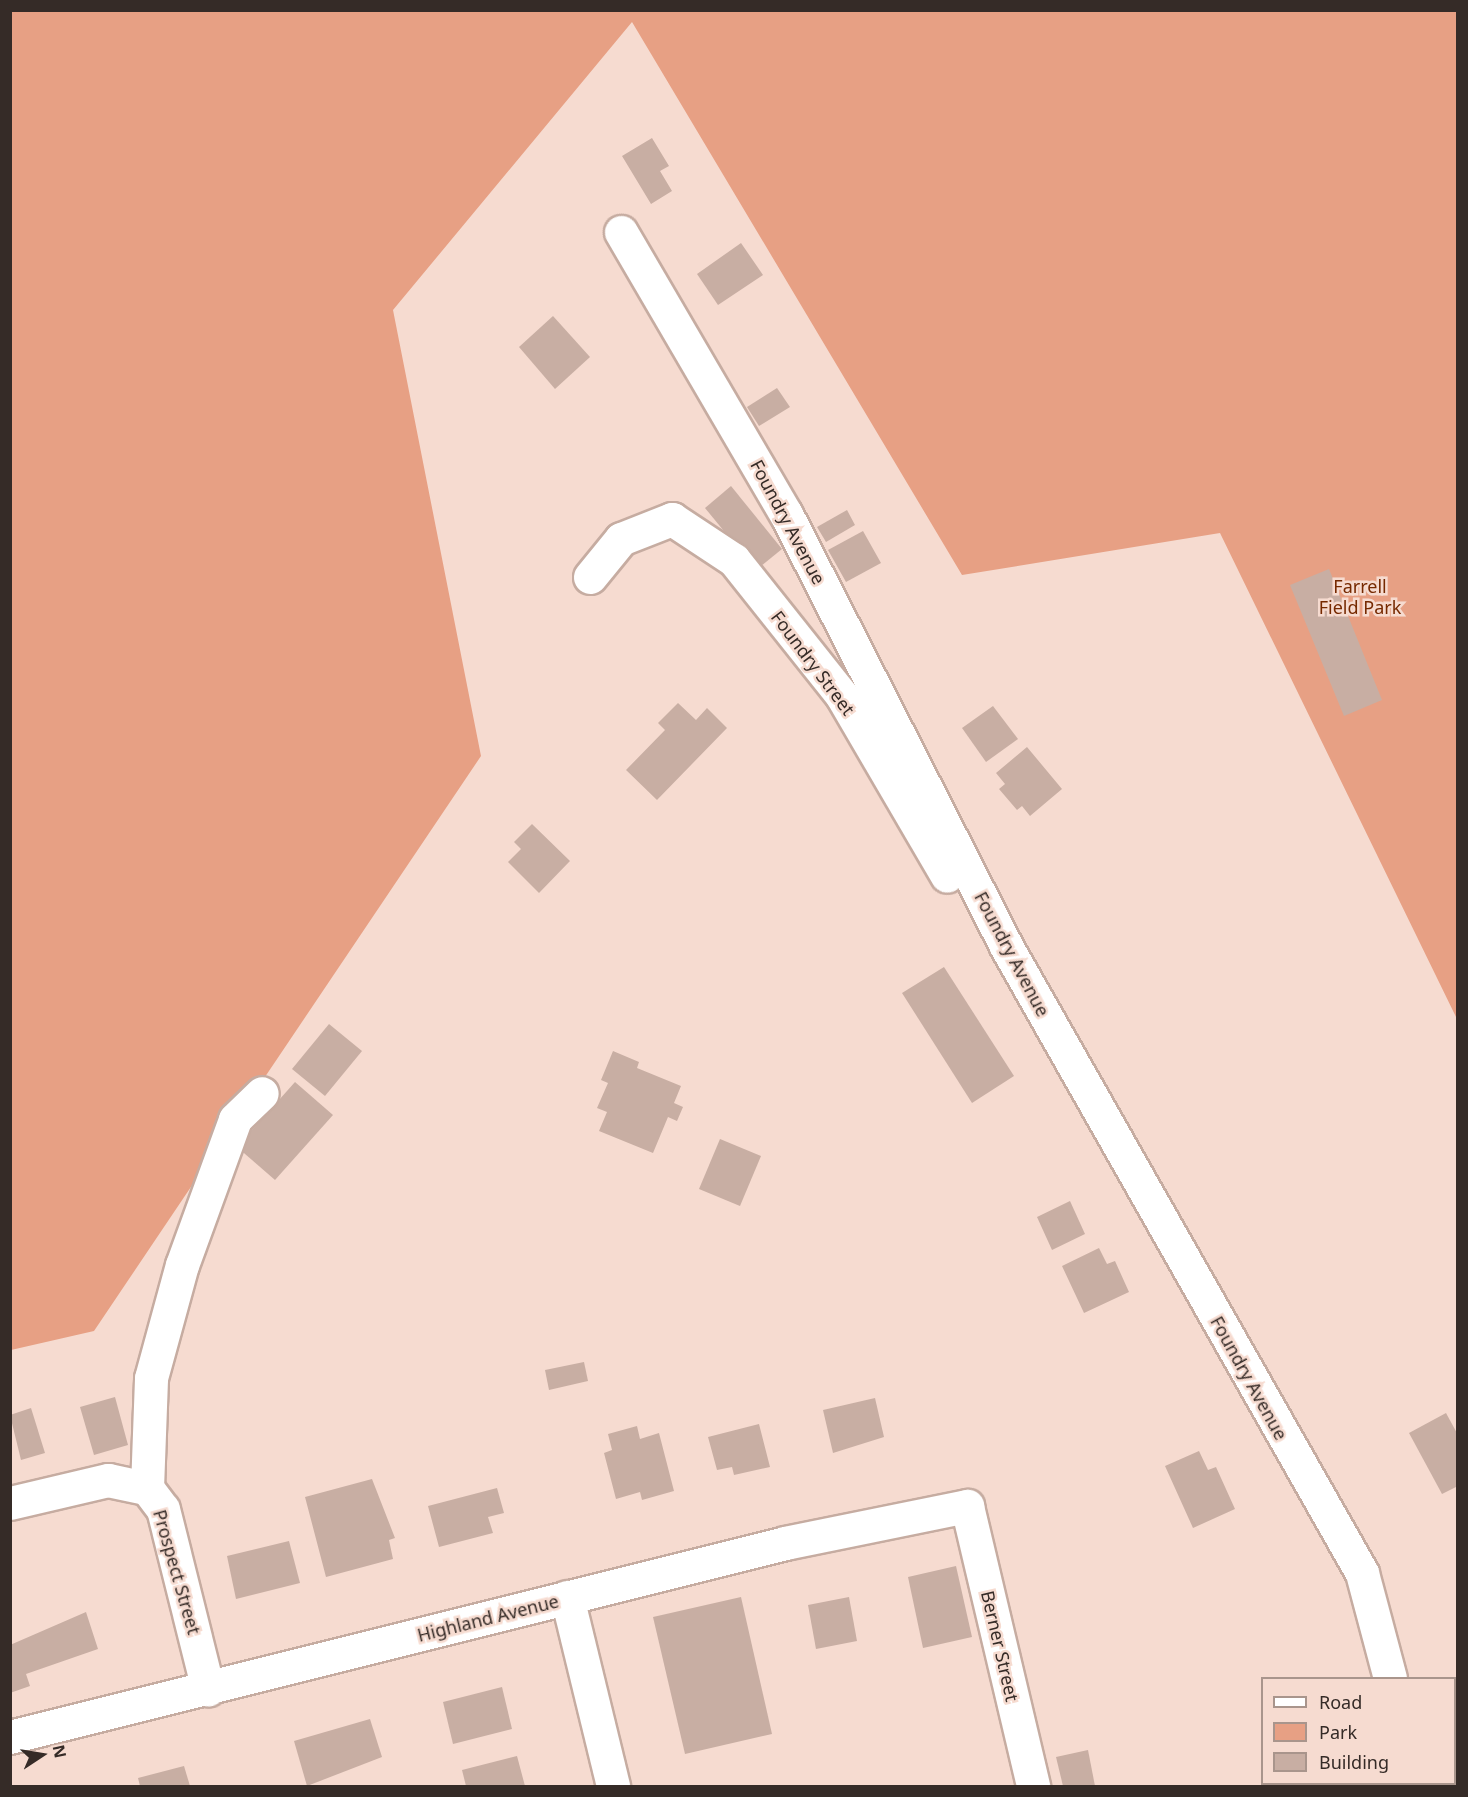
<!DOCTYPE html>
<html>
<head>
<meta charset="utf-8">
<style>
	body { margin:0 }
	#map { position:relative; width:1468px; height:1797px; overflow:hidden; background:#f6dbd0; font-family:"Noto Sans",sans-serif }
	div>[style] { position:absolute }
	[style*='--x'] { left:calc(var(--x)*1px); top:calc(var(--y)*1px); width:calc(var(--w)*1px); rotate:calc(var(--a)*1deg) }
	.green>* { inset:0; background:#e7a084 }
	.building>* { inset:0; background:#c8aea3 }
	.roads { filter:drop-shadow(2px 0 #c6aca1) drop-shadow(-2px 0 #c6aca1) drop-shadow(0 2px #c6aca1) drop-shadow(0 -2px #c6aca1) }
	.minor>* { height:33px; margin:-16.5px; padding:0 16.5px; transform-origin:16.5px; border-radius:16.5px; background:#fff }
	span { translate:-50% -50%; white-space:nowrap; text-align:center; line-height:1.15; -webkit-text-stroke:5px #f6dbd0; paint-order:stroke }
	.street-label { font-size:18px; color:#352b27 }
	.park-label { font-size:18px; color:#762900 }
	.frame { position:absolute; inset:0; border:12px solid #352b27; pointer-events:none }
	.legend { position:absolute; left:1261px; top:1677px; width:195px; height:108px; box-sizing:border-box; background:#f6dbd0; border:2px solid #a9958c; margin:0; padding:8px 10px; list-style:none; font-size:18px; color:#352b27 }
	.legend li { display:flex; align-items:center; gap:12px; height:30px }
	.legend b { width:30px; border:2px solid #a9958c }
	.north { position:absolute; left:12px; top:1725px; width:60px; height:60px; -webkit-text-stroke:4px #f6dbd0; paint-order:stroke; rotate:78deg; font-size:16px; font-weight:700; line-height:24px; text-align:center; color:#352b27 }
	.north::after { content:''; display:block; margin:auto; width:21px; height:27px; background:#352b27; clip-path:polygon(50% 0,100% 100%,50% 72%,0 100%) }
</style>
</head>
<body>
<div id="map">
	<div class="green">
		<div style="clip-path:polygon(10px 11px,1457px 11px,1457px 1019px,1220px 533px,962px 575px,632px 22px,393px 310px,481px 756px,94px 1331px,11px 1350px)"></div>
	</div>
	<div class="building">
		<div style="clip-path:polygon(652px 138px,669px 166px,660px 171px,672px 191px,651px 204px,622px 156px)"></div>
		<div style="clip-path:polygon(741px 243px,763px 275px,718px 305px,697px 274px)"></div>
		<div style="clip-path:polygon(553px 316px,590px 357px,555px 389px,519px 347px)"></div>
		<div style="clip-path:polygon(777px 388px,790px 407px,759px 426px,747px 407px)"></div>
		<div style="clip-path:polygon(731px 486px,782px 549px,756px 570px,705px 508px)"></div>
		<div style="clip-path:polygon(847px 510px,855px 525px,826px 542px,817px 527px)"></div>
		<div style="clip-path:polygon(863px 531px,881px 563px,846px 582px,828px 550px)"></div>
		<div style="clip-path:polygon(1329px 569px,1382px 700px,1344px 716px,1290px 585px)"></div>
		<div style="clip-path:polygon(678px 703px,696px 720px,707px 708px,727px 728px,657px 800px,626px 770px,665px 730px,658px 723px)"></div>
		<div style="clip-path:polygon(993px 706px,1018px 739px,986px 762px,962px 728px)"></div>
		<div style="clip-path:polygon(1027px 747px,1062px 789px,1030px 816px,1022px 806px,1017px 810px,999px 789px,1005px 784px,996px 773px)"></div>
		<div style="clip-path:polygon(532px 824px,570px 861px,539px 893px,508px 862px,521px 849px,514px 842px)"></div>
		<div style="clip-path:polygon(944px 967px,1014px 1076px,972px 1103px,902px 993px)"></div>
		<div style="clip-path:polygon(329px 1024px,362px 1051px,325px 1096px,292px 1069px)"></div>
		<div style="clip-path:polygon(613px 1051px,639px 1062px,637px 1068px,681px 1086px,674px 1103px,683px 1107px,677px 1121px,668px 1117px,653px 1153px,599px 1131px,607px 1112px,597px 1108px,608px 1083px,601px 1080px)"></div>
		<div style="clip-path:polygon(295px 1082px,333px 1115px,275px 1180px,237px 1147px)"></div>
		<div style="clip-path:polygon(720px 1139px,761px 1156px,740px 1206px,699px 1189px)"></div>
		<div style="clip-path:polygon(1070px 1201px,1085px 1234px,1052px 1250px,1037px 1217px)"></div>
		<div style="clip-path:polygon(1099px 1248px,1107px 1264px,1115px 1261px,1129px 1292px,1084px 1313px,1062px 1266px)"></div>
		<div style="clip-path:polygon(584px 1362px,588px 1381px,549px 1390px,545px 1370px)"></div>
		<div style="clip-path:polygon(115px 1397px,128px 1445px,94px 1455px,80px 1407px)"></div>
		<div style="clip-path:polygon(875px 1398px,884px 1437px,833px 1453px,823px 1410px)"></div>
		<div style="clip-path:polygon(31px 1408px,45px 1453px,21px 1460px,10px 1415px)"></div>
		<div style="clip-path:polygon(1446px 1413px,1458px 1435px,1458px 1486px,1442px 1494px,1409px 1433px)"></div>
		<div style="clip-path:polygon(759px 1424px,770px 1467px,734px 1475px,732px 1467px,717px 1470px,708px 1437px)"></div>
		<div style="clip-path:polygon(637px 1426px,640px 1439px,659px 1433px,674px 1491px,642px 1500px,640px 1492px,616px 1499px,604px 1453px,612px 1450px,608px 1434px)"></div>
		<div style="clip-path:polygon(1199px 1451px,1208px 1470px,1216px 1467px,1235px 1509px,1193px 1528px,1165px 1466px)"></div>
		<div style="clip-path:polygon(372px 1479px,395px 1538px,389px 1540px,393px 1559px,326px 1577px,305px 1497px)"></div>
		<div style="clip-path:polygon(497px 1488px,504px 1513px,488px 1517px,493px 1533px,439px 1547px,428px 1506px)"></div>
		<div style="clip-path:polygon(289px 1541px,300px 1583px,236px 1599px,227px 1556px)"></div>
		<div style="clip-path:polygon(956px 1566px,972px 1637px,923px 1648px,908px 1577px)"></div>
		<div style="clip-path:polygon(741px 1597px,772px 1734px,685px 1754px,653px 1617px)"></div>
		<div style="clip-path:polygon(849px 1597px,857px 1641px,816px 1649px,808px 1605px)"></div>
		<div style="clip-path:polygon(86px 1612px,98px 1649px,26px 1674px,30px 1686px,10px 1693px,10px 1645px)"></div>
		<div style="clip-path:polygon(502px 1687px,512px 1729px,453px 1744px,443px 1702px)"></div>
		<div style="clip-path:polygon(370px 1719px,382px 1757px,307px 1786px,294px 1741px)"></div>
		<div style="clip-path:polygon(1088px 1750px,1095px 1786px,1063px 1786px,1056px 1757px)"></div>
		<div style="clip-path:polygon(517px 1756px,525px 1786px,466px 1786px,462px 1770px)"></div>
		<div style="clip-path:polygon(184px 1766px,190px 1786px,140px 1786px,138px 1778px)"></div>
	</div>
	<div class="roads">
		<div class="minor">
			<div style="--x:621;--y:232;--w:327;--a:59.7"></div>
			<div style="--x:786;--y:514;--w:485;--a:63"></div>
			<div style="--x:1006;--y:946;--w:721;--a:60.41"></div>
			<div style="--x:1362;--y:1573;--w:109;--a:75.1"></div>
			<div style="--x:590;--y:577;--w:49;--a:-50.8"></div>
			<div style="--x:621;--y:539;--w:55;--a:-21.4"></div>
			<div style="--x:672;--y:519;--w:74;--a:33.5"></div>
			<div style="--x:734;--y:560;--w:174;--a:51.5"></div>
			<div style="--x:842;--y:696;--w:208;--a:59.7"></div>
			<div style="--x:147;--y:1488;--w:110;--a:-87.9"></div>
			<div style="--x:151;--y:1378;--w:117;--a:-74.7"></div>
			<div style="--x:182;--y:1265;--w:155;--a:-70"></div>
			<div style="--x:235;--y:1119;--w:37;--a:-44"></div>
			<div style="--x:10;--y:1503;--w:101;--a:-13.2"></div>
			<div style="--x:108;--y:1480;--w:40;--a:12"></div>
			<div style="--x:147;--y:1488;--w:26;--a:53"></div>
			<div style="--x:163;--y:1509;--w:186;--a:76"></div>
			<div style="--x:567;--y:1597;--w:195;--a:76.3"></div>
			<div style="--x:10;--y:1737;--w:799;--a:-14.05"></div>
			<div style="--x:785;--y:1543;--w:186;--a:-11.5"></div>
			<div style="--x:967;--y:1506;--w:288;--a:76.7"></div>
			<div style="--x:1404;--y:1784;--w:2;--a:63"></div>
			<div style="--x:1332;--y:1786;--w:12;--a:-9"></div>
		</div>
	</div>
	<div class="street-label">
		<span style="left:788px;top:522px;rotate:62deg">Foundry Avenue</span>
		<span style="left:813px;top:663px;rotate:53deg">Foundry Street</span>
		<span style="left:1012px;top:954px;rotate:62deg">Foundry Avenue</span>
		<span style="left:1249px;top:1378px;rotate:61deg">Foundry Avenue</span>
		<span style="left:177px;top:1572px;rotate:74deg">Prospect Street</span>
		<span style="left:488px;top:1618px;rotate:-14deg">Highland Avenue</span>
		<span style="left:1000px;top:1646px;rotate:77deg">Berner Street</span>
	</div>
	<div class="park-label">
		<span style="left:1360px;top:597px">Farrell<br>Field Park</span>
	</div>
	<div class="frame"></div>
	<ul class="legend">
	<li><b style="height:8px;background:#fff"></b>Road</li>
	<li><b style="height:16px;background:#e7a084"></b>Park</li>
	<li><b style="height:16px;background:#c8aea3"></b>Building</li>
	</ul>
	<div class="north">N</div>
</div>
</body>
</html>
